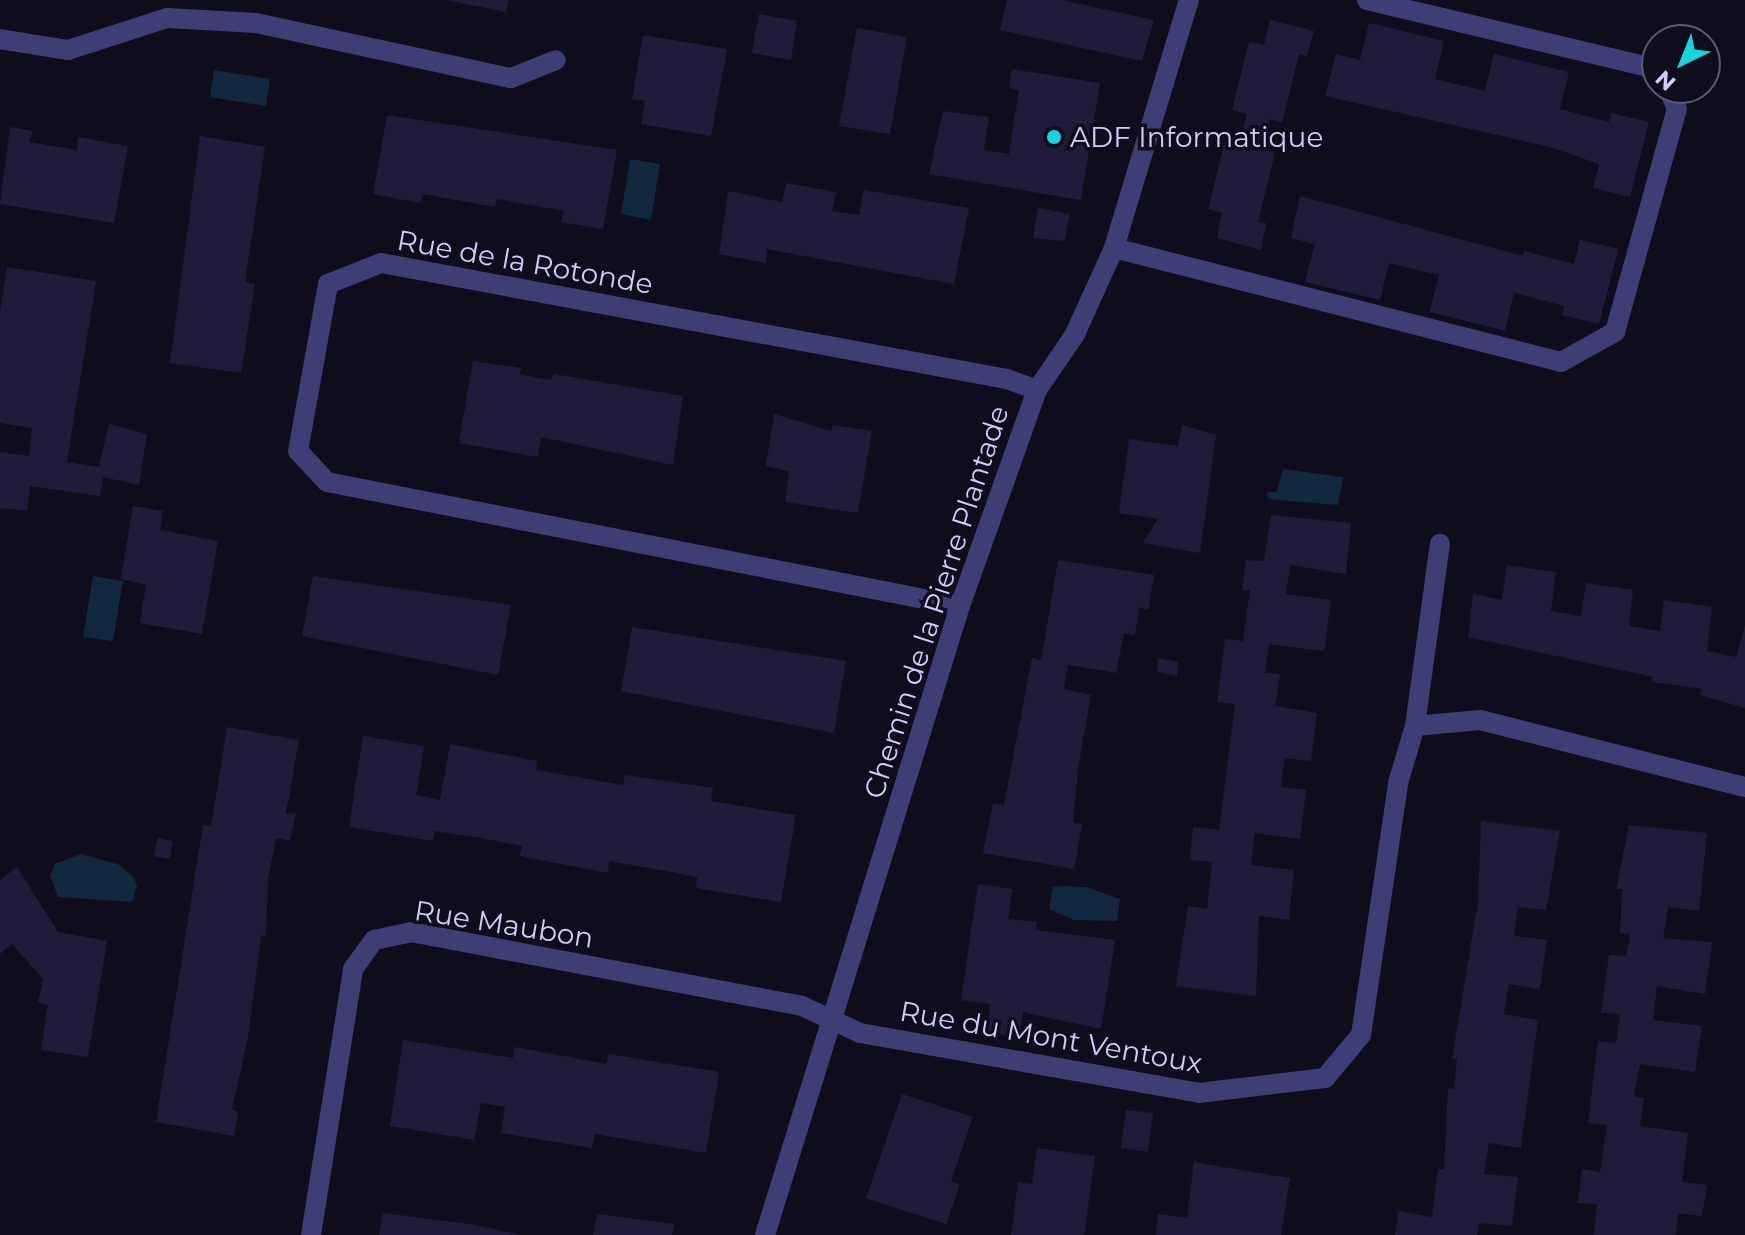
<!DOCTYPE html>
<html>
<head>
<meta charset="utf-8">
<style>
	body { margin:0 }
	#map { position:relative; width:1745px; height:1235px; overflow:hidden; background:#0f0d1c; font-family:Montserrat,sans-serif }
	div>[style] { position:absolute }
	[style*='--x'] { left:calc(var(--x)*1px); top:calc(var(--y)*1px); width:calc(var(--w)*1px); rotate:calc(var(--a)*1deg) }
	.water>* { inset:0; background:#122740 }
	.building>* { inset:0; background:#201b3b }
	.lane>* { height:20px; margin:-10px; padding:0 10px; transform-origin:10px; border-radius:10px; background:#3d3e76 }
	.street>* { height:20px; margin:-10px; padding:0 10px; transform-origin:10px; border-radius:10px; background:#3d3e76 }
	.dots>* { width:22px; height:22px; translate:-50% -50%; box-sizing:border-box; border:4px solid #0f0d1c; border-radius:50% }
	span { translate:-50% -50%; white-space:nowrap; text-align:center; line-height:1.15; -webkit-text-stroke:7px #0f0d1c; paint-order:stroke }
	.poi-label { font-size:28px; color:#d0cdfa }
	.left { translate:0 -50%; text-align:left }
	.street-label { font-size:28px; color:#d0cdfa }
	.north { position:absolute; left:1641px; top:24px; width:80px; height:80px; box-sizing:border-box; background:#0f0d1c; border:2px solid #5c5a75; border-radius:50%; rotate:223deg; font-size:22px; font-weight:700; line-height:32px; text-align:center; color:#d0cdfa }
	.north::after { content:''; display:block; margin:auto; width:28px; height:36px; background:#16d4dd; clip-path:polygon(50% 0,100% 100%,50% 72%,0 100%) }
</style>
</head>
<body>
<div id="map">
	<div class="water">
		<div style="clip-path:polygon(214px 70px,270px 79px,266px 106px,210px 97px)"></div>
		<div style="clip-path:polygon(630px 159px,660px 164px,651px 220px,621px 214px)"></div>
		<div style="clip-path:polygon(1283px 469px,1343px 477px,1338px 505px,1268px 499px,1267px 492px,1277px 492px)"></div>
		<div style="clip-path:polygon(93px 576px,123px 581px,113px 641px,83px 637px)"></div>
		<div style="clip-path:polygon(81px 854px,120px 865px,133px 877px,137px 886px,132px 902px,58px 897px,50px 875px,55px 864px)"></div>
		<div style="clip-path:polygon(1053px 886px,1086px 887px,1120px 899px,1117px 921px,1074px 920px,1049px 909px)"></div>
	</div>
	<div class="building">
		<div style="clip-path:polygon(446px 0,508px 0,506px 12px)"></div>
		<div style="clip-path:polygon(1007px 0,1062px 0,1154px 20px,1142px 61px,1000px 30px)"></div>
		<div style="clip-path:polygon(759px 14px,797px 21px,791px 60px,752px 53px)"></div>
		<div style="clip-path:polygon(1270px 20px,1314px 31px,1307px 56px,1299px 54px,1282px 123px,1270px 119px,1262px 150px,1275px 153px,1258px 222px,1266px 223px,1261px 250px,1217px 238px,1222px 213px,1208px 209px,1225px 140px,1239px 144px,1247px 114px,1232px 110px,1249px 42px,1264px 45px)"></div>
		<div style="clip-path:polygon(1369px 23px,1444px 41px,1435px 79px,1485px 91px,1494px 54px,1569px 72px,1560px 109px,1609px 122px,1611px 113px,1649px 122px,1630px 197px,1593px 188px,1599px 164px,1550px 147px,1325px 96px,1336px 54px,1360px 60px)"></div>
		<div style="clip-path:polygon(857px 28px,907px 37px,890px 134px,839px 126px)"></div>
		<div style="clip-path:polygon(643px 35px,727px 49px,711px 136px,641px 124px,645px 101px,632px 99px)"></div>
		<div style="clip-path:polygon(1012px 69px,1100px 83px,1081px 200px,929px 174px,943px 111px,989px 117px,984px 150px,1009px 154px,1019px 90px,1009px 88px)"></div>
		<div style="clip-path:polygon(387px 115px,617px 150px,603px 229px,561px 222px,564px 211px,497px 199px,495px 207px,423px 194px,420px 203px,373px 194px)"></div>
		<div style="clip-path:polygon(10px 127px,33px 131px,29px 142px,77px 150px,78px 137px,128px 146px,114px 223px,0 204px)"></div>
		<div style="clip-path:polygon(200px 136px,265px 147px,245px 282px,255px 284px,241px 373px,170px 363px)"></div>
		<div style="clip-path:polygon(786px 183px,836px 192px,832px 211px,859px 215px,864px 190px,969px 208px,954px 284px,767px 249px,766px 263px,719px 254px,728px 191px,782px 202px)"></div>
		<div style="clip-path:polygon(1300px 196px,1523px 256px,1524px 251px,1574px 264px,1580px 240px,1618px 249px,1599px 324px,1562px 315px,1564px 306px,1514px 293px,1505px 331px,1430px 312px,1439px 275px,1389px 263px,1380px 300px,1305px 282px,1315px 244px,1291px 238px)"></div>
		<div style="clip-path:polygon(1038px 208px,1070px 214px,1064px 241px,1033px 238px)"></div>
		<div style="clip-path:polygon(7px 267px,96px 281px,67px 462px,99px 467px,109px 424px,147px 434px,139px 485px,103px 477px,100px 496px,30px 486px,27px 511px,0 508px,0 452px,29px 456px,32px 428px,0 423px,0 312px)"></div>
		<div style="clip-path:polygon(473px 361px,521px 368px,520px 374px,538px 378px,551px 380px,554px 374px,683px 396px,673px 465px,541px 437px,538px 457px,459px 443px)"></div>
		<div style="clip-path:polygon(774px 414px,831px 431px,833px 425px,872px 431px,858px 513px,785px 502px,789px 471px,766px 466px)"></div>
		<div style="clip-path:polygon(1182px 425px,1216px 435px,1200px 553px,1143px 543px,1158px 519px,1119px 513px,1129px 439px,1178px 446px)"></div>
		<div style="clip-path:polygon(133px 506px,163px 511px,160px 530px,218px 541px,202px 634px,140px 623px,146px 585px,121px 579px)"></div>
		<div style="clip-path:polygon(1271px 515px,1351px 523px,1346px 574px,1290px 565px,1286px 594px,1331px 600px,1324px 651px,1269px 644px,1265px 673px,1280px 674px,1275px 706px,1317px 713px,1311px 761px,1285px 758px,1281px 787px,1306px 790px,1300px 839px,1255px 833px,1251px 865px,1294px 870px,1289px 920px,1259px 916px,1256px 996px,1176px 986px,1188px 906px,1207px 909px,1212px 862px,1190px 860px,1193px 827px,1219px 830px,1235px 704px,1217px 702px,1225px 639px,1243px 641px,1250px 590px,1242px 590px,1246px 560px,1264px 561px)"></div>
		<div style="clip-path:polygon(1058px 560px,1154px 575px,1148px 610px,1139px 607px,1135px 635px,1124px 633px,1116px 673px,1068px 665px,1064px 689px,1091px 695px,1078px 769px,1073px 823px,1082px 824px,1074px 869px,983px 853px,993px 803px,1004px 805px,1032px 658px,1041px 660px)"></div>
		<div style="clip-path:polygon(1507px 565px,1556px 572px,1551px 611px,1581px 616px,1586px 583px,1633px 590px,1629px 626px,1660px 631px,1664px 600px,1712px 607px,1707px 651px,1736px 657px,1745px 625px,1745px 708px,1700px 695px,1702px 689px,1652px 682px,1653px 677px,1468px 637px,1473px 594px,1502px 600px)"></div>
		<div style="clip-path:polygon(313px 576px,511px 605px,498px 675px,302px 636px)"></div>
		<div style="clip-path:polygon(632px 627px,846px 661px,834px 733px,621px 691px)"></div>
		<div style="clip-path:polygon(1158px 658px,1178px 662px,1177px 676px,1157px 672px)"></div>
		<div style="clip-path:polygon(227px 727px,299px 740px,286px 813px,296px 814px,290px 841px,276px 838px,268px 879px,266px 937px,261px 935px,248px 1038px,232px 1109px,238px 1112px,234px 1136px,156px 1122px,203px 825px,211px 827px)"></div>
		<div style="clip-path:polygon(363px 736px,424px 746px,416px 795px,440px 800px,450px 744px,537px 761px,536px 770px,623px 785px,625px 775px,713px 788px,711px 801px,796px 815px,781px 902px,696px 888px,697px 877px,666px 871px,609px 861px,608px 873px,520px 856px,522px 846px,481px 838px,435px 831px,433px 841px,349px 827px)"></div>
		<div style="clip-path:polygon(1481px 821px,1560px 831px,1546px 910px,1518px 907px,1514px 936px,1547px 940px,1540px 989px,1509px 984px,1504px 1014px,1538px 1020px,1521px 1148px,1489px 1143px,1484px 1174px,1518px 1177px,1512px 1226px,1479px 1223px,1477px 1235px,1395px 1235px,1398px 1211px,1432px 1217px,1438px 1169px,1444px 1169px,1448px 1088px,1454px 1089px,1457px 1059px,1452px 1059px,1478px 901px)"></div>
		<div style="clip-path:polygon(1629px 825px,1707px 833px,1699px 911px,1668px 907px,1663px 938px,1712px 942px,1705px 994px,1657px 986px,1653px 1020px,1702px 1026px,1695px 1072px,1640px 1064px,1634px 1096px,1644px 1098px,1640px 1126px,1688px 1133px,1682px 1182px,1707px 1185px,1702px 1216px,1678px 1213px,1676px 1235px,1594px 1235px,1597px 1204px,1578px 1203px,1582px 1169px,1600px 1172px,1607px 1125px,1588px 1123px,1598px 1041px,1616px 1043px,1620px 1014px,1601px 1013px,1609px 955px,1626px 956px,1630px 934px,1620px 933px,1622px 889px,1616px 889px)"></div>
		<div style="clip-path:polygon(158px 838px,173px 841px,170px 859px,154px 856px)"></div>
		<div style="clip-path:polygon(17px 867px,58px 932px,107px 941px,88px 1057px,41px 1050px,48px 1005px,38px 1002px,43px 979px,12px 944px,0 954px,0 880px)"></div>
		<div style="clip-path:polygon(978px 884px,1013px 889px,1008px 919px,1037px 922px,1036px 930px,1115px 940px,1101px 1029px,1023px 1012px,1019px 1038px,986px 1032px,990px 1004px,961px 1000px)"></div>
		<div style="clip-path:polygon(403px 1040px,513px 1058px,515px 1047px,606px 1064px,609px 1054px,719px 1072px,706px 1153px,595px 1134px,592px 1148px,501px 1133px,505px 1107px,481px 1103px,474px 1140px,390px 1126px)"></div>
		<div style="clip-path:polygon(902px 1094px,973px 1117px,951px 1181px,960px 1185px,946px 1224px,866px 1198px)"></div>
		<div style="clip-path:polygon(1126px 1110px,1153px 1113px,1148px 1152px,1121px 1148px)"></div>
		<div style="clip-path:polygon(1037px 1148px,1095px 1156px,1084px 1235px,1011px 1235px,1018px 1182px,1032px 1184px)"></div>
		<div style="clip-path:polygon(1194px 1162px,1290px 1178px,1281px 1235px,1156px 1235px,1158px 1214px,1187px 1218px)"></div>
		<div style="clip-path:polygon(383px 1213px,470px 1224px,522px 1235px,379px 1235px)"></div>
		<div style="clip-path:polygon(597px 1214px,674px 1224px,672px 1235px,593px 1235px)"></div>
	</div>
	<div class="lane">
		<div style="--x:1367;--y:0;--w:298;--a:13.4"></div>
		<div style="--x:1114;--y:248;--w:461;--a:14.3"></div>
		<div style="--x:1561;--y:362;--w:62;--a:-29.1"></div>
		<div style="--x:1615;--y:332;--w:231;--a:-74.5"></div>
		<div style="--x:1677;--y:109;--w:23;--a:-113"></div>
	</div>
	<div class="street">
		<div style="--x:0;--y:39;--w:69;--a:9.2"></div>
		<div style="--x:68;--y:50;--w:104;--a:-17.9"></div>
		<div style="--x:167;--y:18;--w:89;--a:3.2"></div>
		<div style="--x:256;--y:23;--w:261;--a:12.2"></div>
		<div style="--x:511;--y:78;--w:48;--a:-21.8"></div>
		<div style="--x:960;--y:606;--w:645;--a:-168.92"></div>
		<div style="--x:327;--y:482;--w:42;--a:-133.1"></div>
		<div style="--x:298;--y:451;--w:170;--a:-79.8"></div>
		<div style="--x:328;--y:284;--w:57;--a:-21.6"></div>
		<div style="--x:381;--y:263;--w:637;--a:10.5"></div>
		<div style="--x:1007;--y:379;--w:32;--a:20"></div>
		<div style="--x:1415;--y:726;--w:184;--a:-82.2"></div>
		<div style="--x:311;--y:1235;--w:269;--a:-81"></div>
		<div style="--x:353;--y:969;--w:36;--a:-54"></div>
		<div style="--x:374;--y:940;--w:38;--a:-12"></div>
		<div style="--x:411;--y:932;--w:398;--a:10.7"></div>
		<div style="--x:802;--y:1006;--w:64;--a:25"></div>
		<div style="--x:860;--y:1033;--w:344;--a:10"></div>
		<div style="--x:1199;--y:1093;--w:127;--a:-6.8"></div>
		<div style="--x:1325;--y:1078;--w:56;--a:-50.1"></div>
		<div style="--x:1361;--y:1035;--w:255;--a:-81.6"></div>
		<div style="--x:1398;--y:783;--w:59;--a:-73.4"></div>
		<div style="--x:1415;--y:726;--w:65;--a:-5.3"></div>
		<div style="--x:1480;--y:720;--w:273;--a:14.2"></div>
		<div style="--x:765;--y:1235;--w:659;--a:-72.78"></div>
		<div style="--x:960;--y:606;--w:229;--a:-70.4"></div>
		<div style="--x:1037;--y:390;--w:68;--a:-55.8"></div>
		<div style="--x:1075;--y:334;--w:94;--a:-65.6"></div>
		<div style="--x:1114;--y:248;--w:259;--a:-73.2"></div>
	</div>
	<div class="dots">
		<div style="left:1054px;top:137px;background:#16d4dd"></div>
	</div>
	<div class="poi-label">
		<span class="left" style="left:1070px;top:137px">ADF Informatique</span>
	</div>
	<div class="street-label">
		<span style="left:525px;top:262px;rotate:10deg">Rue de la Rotonde</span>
		<span style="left:936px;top:602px;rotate:-72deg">Chemin de la Pierre Plantade</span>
		<span style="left:504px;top:924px;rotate:9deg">Rue Maubon</span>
		<span style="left:1051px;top:1037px;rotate:10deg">Rue du Mont Ventoux</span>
	</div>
	<div class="north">N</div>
</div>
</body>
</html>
